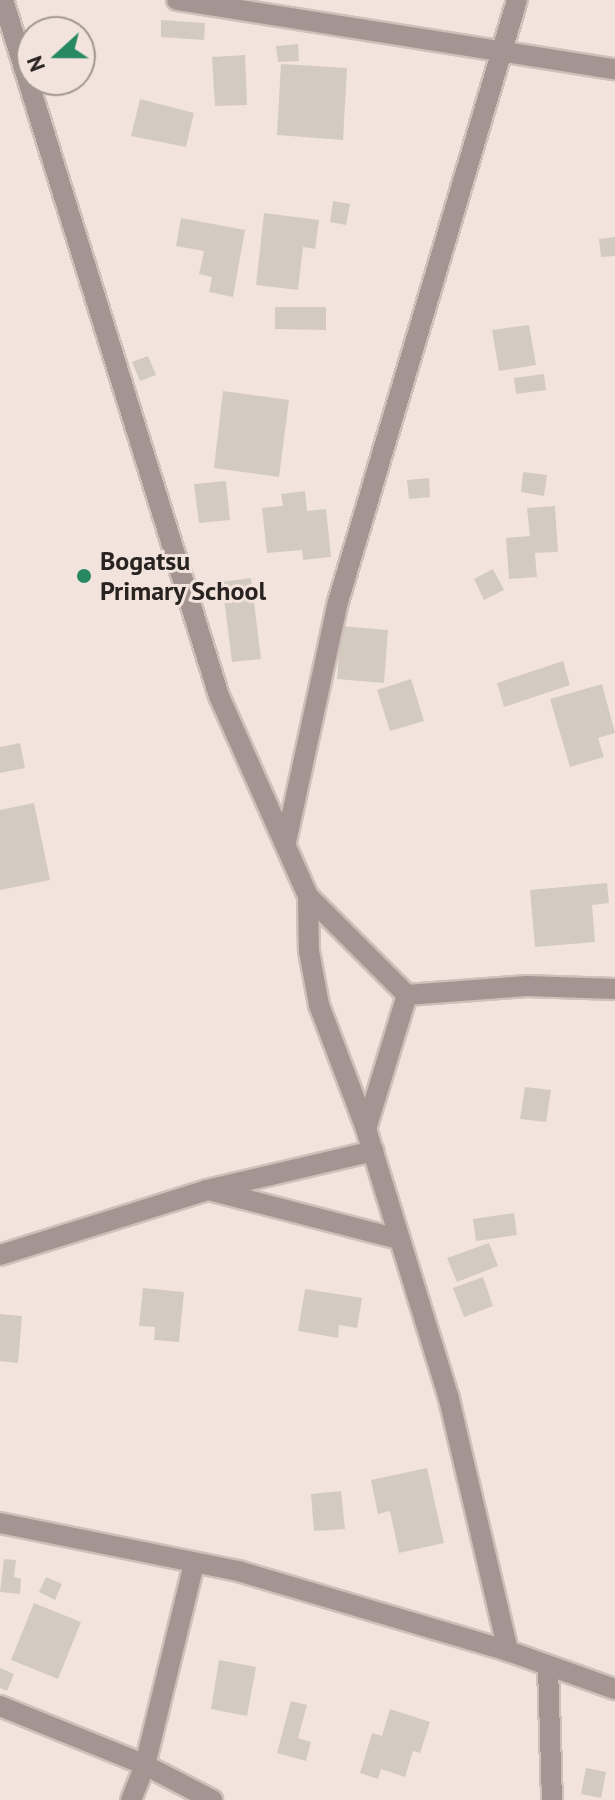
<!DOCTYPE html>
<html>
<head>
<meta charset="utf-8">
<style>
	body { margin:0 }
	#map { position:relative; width:615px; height:1800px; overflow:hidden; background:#f2e4dc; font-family:"PT Sans",sans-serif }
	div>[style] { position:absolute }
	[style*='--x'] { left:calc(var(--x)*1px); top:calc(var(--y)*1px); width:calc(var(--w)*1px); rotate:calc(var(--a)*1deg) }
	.building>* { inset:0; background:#d4cbc0 }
	.roads { filter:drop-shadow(2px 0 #cec1ba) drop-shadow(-2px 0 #cec1ba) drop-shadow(0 2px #cec1ba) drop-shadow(0 -2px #cec1ba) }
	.minor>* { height:20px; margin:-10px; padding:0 10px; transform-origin:10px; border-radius:10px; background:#a49592 }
	.dots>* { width:22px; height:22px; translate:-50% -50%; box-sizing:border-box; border:4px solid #f2e4dc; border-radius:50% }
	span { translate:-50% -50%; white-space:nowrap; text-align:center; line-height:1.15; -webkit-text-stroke:6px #f2e4dc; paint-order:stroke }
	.poi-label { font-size:26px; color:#282321; font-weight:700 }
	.left { translate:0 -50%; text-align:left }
	.north { position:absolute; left:16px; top:16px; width:80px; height:80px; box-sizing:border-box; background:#f2e4dc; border:2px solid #a19791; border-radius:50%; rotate:249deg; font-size:22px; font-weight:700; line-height:32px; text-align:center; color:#282321 }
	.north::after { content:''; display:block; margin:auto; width:28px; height:36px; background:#278962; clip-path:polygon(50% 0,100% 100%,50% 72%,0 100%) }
</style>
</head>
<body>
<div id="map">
	<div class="building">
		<div style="clip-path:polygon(161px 20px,205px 23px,204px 40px,161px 37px)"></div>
		<div style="clip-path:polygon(298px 44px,299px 61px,278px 62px,276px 46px)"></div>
		<div style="clip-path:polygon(245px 55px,247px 105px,215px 106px,212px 57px)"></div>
		<div style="clip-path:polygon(281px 64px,347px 68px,343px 140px,277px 135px)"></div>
		<div style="clip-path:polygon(140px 99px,194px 113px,186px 147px,131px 136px)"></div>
		<div style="clip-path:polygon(333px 201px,350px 204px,346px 225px,330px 222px)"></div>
		<div style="clip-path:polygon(264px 213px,319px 220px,315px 249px,303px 247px,298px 290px,256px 285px)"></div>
		<div style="clip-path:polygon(181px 218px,245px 230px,233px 297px,209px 292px,212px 277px,199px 274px,204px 251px,176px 246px)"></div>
		<div style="clip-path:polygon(615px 237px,615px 256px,601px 257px,599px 239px)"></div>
		<div style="clip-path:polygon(275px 307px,326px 307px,326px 330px,275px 329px)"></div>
		<div style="clip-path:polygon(529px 325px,536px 365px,499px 371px,492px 330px)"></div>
		<div style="clip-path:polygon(148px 356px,156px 375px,140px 381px,132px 362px)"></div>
		<div style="clip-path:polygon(544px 374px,546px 390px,516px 394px,514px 378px)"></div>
		<div style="clip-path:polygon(223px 391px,289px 400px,279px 477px,214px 468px)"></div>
		<div style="clip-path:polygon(523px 472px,547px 475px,544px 496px,521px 492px)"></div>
		<div style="clip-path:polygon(429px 478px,430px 497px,409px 499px,407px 480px)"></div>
		<div style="clip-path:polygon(226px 481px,230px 520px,199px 523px,194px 484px)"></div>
		<div style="clip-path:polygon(305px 491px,307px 511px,326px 509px,331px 557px,303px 560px,302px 550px,267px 553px,262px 508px,283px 506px,281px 494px)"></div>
		<div style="clip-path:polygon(555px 506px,558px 552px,535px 553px,537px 577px,509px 579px,506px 538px,530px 536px,527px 508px)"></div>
		<div style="clip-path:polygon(493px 569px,504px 590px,484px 600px,474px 579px)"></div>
		<div style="clip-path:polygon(251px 578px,261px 659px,232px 662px,222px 582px)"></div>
		<div style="clip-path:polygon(341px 626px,388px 630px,384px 683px,337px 679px)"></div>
		<div style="clip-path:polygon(563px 661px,570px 685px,504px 707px,497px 683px)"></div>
		<div style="clip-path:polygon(411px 679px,424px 721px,390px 731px,377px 690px)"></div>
		<div style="clip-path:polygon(602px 684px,615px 733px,598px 738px,604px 757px,570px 767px,550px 699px)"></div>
		<div style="clip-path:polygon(20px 743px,25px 768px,0 773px,0 747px)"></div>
		<div style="clip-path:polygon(34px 803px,50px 880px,0 890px,0 810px)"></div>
		<div style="clip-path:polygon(607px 883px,609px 903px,592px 905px,595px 942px,535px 947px,530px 890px)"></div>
		<div style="clip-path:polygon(525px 1087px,551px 1090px,546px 1122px,520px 1119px)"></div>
		<div style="clip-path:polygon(514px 1213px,517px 1235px,476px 1241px,473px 1219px)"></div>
		<div style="clip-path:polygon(489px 1243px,498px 1266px,457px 1282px,447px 1258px)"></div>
		<div style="clip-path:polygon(483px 1277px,493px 1306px,464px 1317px,453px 1288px)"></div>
		<div style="clip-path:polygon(143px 1288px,184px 1292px,179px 1342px,154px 1340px,155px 1327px,139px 1326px)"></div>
		<div style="clip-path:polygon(305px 1289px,362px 1298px,357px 1328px,339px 1325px,338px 1338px,298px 1331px)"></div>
		<div style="clip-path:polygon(0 1314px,22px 1316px,18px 1363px,0 1361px)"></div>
		<div style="clip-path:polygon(427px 1468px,444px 1543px,399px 1553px,390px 1511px,378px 1514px,371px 1480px)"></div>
		<div style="clip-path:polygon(341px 1491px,345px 1529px,314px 1531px,311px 1494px)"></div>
		<div style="clip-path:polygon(4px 1559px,16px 1560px,14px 1577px,21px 1579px,20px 1594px,0 1592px)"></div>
		<div style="clip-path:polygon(46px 1577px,62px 1584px,55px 1600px,39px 1592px)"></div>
		<div style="clip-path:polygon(34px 1603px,81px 1622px,58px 1679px,11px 1660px)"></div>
		<div style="clip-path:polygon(219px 1660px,256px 1667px,247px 1716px,211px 1709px)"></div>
		<div style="clip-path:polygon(0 1668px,14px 1674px,7px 1691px,0 1688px)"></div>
		<div style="clip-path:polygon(291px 1701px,307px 1705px,298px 1738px,311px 1742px,306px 1761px,277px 1753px)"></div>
		<div style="clip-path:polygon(390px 1709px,430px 1722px,420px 1753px,413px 1751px,405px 1777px,381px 1769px,378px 1779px,360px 1773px,372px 1733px,382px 1736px)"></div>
		<div style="clip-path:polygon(586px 1768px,606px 1772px,601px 1798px,581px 1794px)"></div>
	</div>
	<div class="roads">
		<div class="minor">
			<div style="--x:3;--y:0;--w:729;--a:72.76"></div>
			<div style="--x:219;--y:696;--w:219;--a:66"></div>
			<div style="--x:308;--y:896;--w:140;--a:45"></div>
			<div style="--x:407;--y:995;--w:120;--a:-4.3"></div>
			<div style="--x:527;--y:986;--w:88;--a:2"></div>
			<div style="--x:177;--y:0;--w:443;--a:9"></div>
			<div style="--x:286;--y:842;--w:246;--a:-77.8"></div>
			<div style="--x:338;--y:602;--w:628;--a:-73.44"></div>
			<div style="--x:308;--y:896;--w:55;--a:89"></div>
			<div style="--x:309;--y:951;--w:55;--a:79.5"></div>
			<div style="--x:319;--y:1005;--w:133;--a:69.2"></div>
			<div style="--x:366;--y:1129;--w:282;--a:72.9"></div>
			<div style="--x:449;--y:1399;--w:259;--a:76.8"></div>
			<div style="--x:366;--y:1129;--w:140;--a:-73"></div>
			<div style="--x:209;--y:1190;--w:196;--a:14.5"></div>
			<div style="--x:0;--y:1255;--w:217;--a:-17.4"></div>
			<div style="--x:207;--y:1190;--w:171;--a:-13.2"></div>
			<div style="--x:0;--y:1523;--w:243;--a:11.4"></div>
			<div style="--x:238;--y:1571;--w:282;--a:16.5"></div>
			<div style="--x:508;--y:1651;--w:114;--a:19.6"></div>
			<div style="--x:548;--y:1667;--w:133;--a:88.3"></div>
			<div style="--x:0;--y:1706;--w:157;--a:22.1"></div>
			<div style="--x:145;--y:1765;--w:76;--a:27.6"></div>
			<div style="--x:131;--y:1800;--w:38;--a:-68"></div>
			<div style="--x:145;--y:1765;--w:207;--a:-76.3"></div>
		</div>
	</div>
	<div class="dots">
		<div style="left:84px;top:576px;background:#278962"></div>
	</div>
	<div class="poi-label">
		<span class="left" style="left:100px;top:576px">Bogatsu<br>Primary School</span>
	</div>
	<div class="north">N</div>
</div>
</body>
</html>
